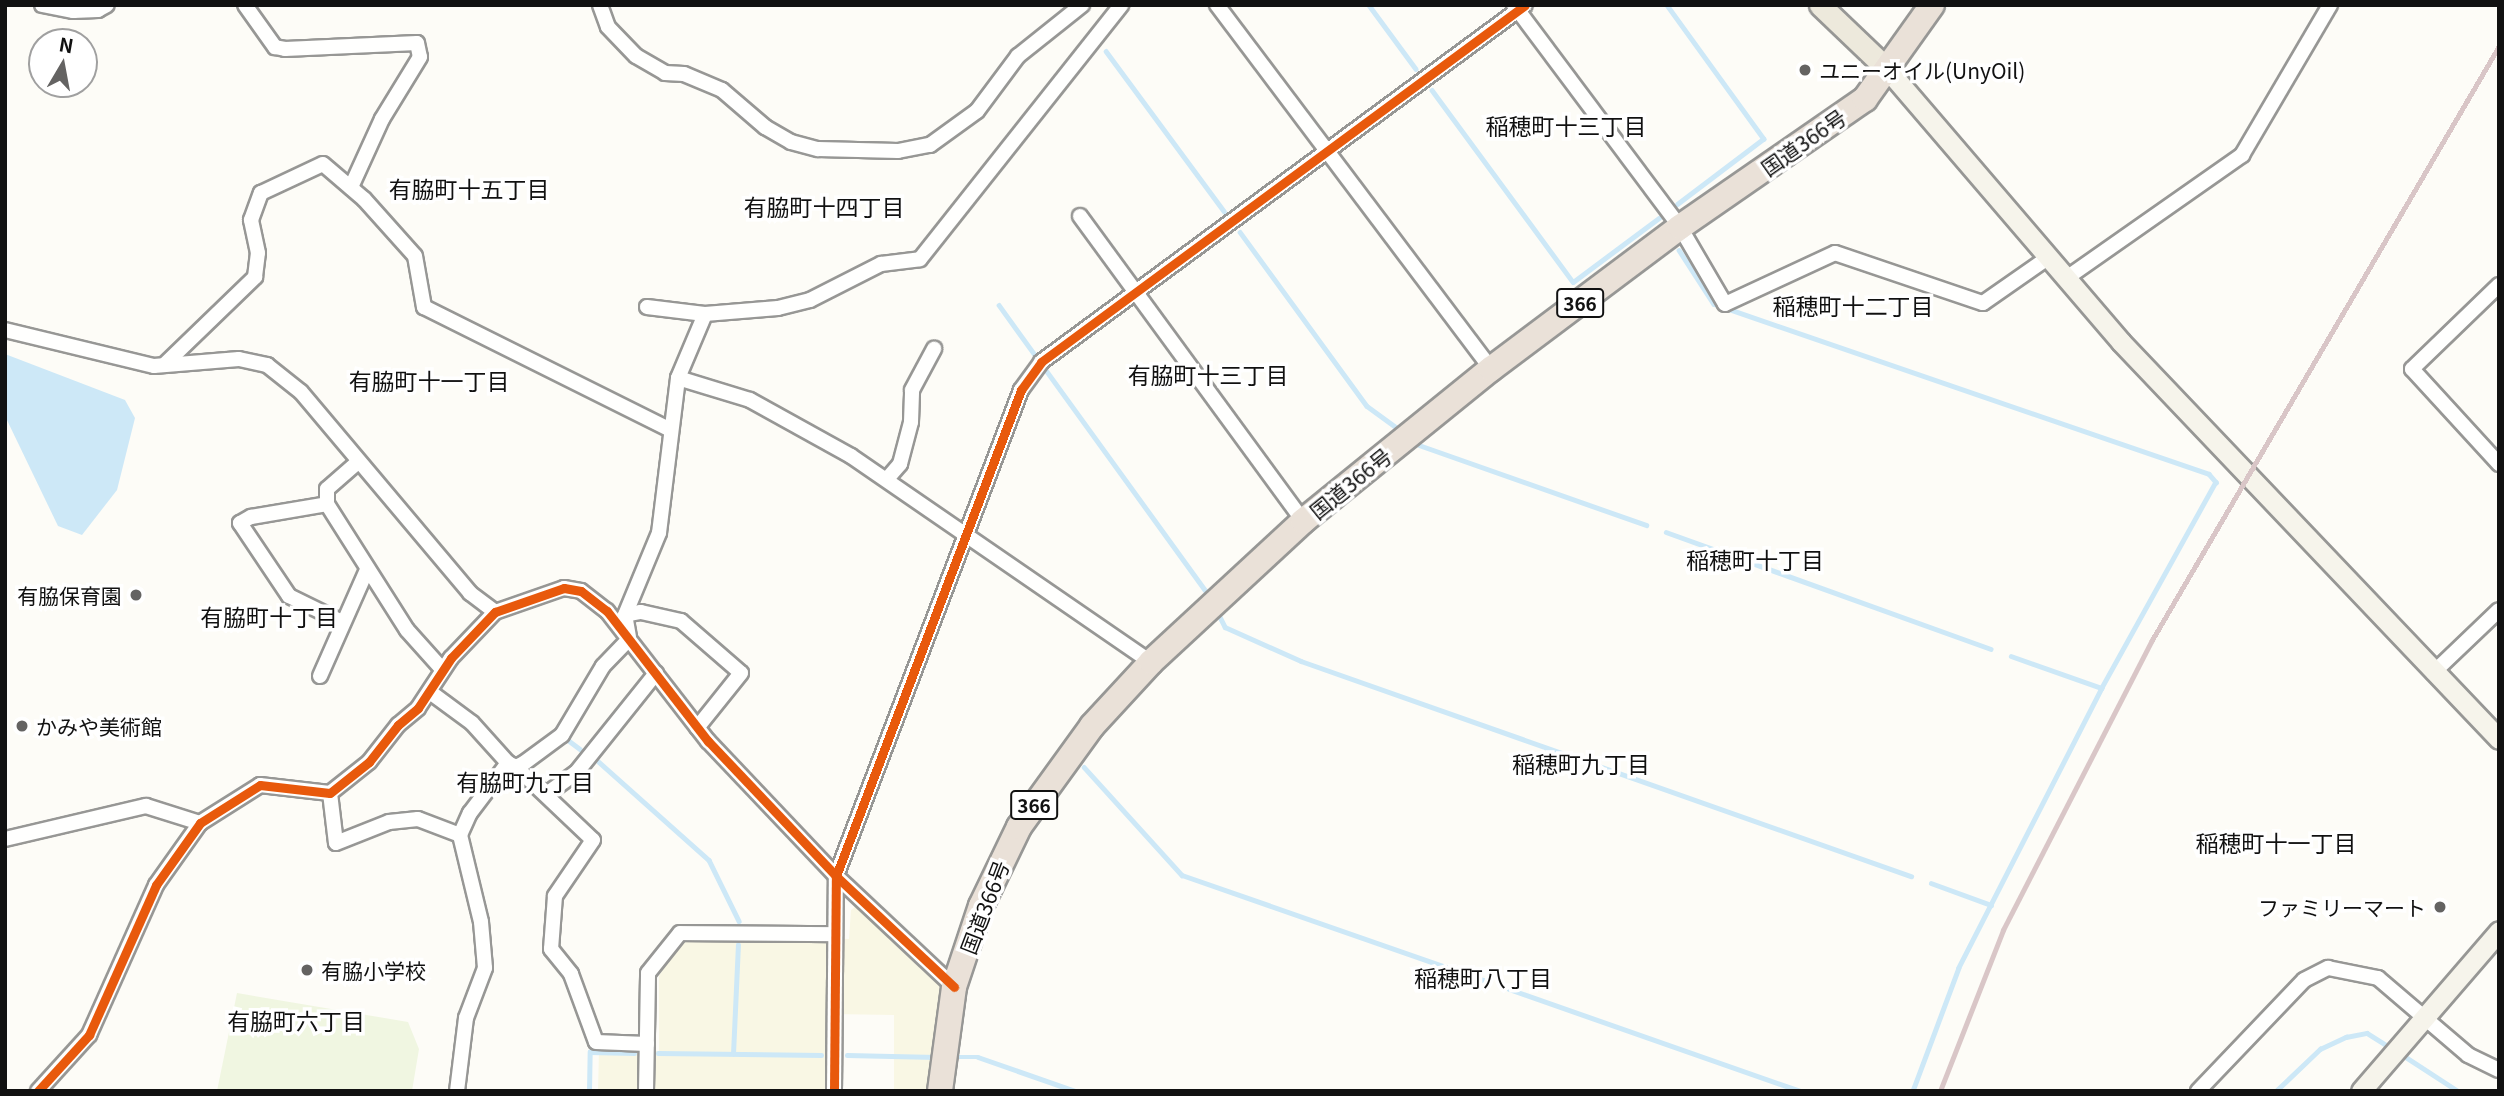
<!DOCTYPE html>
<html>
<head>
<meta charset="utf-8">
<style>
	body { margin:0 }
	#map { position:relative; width:2504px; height:1096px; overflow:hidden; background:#fdfcf7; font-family:Georgia,"Noto Sans JP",serif }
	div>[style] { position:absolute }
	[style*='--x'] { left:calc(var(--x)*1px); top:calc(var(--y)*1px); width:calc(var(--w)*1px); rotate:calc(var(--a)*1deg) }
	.farmland>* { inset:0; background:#f9f7e4 }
	.pitch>* { inset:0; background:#f0f6e1 }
	.water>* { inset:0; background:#cde8f7 }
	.stream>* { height:4.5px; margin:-2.25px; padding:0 2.25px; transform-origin:2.25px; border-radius:2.25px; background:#cde8f7 }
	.roads { filter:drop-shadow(2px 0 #979795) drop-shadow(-2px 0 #979795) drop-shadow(0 2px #979795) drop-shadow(0 -2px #979795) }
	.street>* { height:14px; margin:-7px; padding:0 7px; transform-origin:7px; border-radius:7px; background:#fffffe }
	.secondary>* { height:19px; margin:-9.5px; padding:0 9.5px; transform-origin:9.5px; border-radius:9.5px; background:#f6f4eb }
	.primary>* { height:21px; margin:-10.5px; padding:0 10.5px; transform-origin:10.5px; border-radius:10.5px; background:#ede9dc }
	.highway>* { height:24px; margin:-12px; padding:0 12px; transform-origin:12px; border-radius:12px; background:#eae1d8 }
	.rail>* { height:4.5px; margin:-2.25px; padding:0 2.25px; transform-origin:2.25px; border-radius:2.25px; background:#d9c6c7 }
	.cycleway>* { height:9px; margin:-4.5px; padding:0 4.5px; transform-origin:4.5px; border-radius:4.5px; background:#e8590c }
	.dots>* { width:19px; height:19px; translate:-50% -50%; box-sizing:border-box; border:4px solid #fff; border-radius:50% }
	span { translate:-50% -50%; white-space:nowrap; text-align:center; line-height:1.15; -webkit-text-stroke:7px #fff; paint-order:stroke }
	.shield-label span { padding:2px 5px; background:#fff; border:2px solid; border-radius:5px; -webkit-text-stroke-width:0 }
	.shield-label { font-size:19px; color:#111; font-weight:700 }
	.poi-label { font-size:21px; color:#111 }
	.left { translate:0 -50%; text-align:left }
	.right { translate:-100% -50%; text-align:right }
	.street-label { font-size:21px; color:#111 }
	.neighbourhood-label { font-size:23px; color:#111 }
	.frame { position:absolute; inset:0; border:7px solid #111; pointer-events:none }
	.north { position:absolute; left:28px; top:28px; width:70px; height:70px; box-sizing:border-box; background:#fff; border:2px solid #a0a0a0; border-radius:50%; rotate:10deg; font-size:19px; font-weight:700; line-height:28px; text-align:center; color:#111 }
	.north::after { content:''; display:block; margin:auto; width:24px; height:32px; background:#646362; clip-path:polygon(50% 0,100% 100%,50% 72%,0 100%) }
</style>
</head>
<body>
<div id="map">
	<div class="farmland">
		<div style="clip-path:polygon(859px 904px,948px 991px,934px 1091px,894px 1091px,894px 1015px,831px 1014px,829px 1091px,598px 1091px,599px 1050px,659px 1051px,659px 976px,675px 949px,695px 935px,849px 939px,851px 910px)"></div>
	</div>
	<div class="pitch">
		<div style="clip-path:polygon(237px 993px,408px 1022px,419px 1049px,412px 1091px,217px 1091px)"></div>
	</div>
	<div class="water">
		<div style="clip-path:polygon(5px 354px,125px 400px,135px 418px,117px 490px,82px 535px,58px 526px,5px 416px)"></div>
	</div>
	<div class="stream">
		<div style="--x:1369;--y:5;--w:79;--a:53.7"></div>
		<div style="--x:1667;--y:5;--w:165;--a:54.1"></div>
		<div style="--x:1764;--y:139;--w:108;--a:142.9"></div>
		<div style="--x:1106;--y:51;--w:199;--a:53.6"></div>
		<div style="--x:1432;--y:90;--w:238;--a:53.7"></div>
		<div style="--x:1573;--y:282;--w:107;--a:-36.7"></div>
		<div style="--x:1240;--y:232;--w:215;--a:53.9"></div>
		<div style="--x:1367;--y:406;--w:36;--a:36"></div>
		<div style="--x:1679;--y:250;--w:64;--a:57.1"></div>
		<div style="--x:1714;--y:304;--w:523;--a:18.95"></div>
		<div style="--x:2209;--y:474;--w:11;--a:49"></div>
		<div style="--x:2216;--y:482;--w:235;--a:119"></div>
		<div style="--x:2102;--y:688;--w:314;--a:117.1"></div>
		<div style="--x:1959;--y:968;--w:131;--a:110.5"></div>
		<div style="--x:999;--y:305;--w:67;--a:54.2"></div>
		<div style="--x:1043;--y:366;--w:285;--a:54.1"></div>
		<div style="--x:1419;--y:445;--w:241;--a:19.4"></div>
		<div style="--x:1666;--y:532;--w:345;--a:19.8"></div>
		<div style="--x:1217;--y:611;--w:18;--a:63"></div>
		<div style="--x:1225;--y:627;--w:83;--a:24.1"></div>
		<div style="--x:1301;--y:661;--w:647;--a:19.42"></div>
		<div style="--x:2011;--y:656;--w:96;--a:19.4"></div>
		<div style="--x:568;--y:740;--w:15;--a:37"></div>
		<div style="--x:599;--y:762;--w:147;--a:41.7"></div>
		<div style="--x:709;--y:860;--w:68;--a:63.8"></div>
		<div style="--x:1084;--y:767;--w:146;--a:47.8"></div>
		<div style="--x:1182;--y:875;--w:325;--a:19.2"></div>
		<div style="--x:1931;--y:883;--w:64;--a:20.1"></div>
		<div style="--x:1509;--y:989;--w:308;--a:19.3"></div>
		<div style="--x:658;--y:1053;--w:163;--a:0.7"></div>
		<div style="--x:733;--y:1054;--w:109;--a:-87.4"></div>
		<div style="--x:2401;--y:1054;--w:68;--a:33"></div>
		<div style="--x:847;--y:1055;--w:89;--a:1.3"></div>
		<div style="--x:952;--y:1057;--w:26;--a:0"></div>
		<div style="--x:978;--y:1057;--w:103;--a:19.3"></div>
		<div style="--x:589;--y:1091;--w:39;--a:-89"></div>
		<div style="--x:590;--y:1052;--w:44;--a:1.3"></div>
		<div style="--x:2276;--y:1091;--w:61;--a:-43.7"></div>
		<div style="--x:2320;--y:1049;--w:29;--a:-25"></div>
		<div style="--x:2346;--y:1037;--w:21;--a:-11"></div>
		<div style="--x:2367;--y:1033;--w:28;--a:32"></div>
	</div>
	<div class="roads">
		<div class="street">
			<div style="--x:42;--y:5;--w:32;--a:11"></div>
			<div style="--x:73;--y:11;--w:25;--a:-2"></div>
			<div style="--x:98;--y:10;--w:10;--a:-29"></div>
			<div style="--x:245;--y:5;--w:52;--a:54.5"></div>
			<div style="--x:275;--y:47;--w:10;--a:11"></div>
			<div style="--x:285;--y:49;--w:132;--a:-2.6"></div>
			<div style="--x:417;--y:43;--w:14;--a:78"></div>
			<div style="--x:420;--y:57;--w:73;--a:121.5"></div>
			<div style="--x:382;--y:119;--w:75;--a:114.5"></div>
			<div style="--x:600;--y:5;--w:23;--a:70"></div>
			<div style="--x:608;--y:27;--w:40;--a:46"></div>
			<div style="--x:636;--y:56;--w:34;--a:30"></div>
			<div style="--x:665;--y:73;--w:19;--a:3"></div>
			<div style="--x:684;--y:74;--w:41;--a:22.8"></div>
			<div style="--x:722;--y:90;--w:57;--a:40.7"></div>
			<div style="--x:765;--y:127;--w:30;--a:30"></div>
			<div style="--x:791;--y:142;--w:28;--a:15"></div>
			<div style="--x:818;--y:149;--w:80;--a:1.4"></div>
			<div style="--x:898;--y:151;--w:33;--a:-11"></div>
			<div style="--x:930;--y:145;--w:58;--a:-35.9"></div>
			<div style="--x:977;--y:111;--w:69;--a:-53.3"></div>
			<div style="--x:1018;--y:56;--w:82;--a:-38.6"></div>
			<div style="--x:1217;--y:5;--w:456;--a:53"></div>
			<div style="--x:1514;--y:5;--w:277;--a:53.2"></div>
			<div style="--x:1680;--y:227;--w:89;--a:59.7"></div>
			<div style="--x:1725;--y:304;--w:121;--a:-24.9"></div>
			<div style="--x:1835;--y:253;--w:156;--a:18.7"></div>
			<div style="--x:1983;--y:303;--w:80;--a:-34.9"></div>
			<div style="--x:1080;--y:216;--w:378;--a:53.8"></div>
			<div style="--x:2068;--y:277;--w:213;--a:-35"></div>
			<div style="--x:2242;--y:155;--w:174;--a:-59.6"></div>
			<div style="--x:2499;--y:285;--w:121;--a:136"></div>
			<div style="--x:2412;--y:369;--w:129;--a:47.5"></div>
			<div style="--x:647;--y:307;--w:58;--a:6.9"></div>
			<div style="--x:705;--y:314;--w:73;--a:-4.7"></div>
			<div style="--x:778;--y:308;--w:33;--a:-14"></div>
			<div style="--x:810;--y:300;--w:80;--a:-26.9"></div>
			<div style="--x:881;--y:264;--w:39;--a:-7"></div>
			<div style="--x:920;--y:259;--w:324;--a:-51.6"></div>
			<div style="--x:5;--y:330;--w:153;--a:13.6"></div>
			<div style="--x:154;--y:366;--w:85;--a:-4.7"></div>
			<div style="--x:239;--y:359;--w:29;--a:12"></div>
			<div style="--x:267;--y:365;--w:43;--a:38.5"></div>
			<div style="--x:301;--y:392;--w:263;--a:49.9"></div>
			<div style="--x:470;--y:593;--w:31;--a:37"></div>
			<div style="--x:164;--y:365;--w:127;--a:-44"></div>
			<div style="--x:255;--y:277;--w:24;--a:-83"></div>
			<div style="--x:258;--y:253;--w:34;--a:-102"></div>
			<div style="--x:251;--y:220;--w:29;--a:-70"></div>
			<div style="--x:261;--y:193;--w:68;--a:-25.1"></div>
			<div style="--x:323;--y:164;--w:54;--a:40.5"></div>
			<div style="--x:364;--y:199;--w:76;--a:48.2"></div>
			<div style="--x:415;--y:256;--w:52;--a:80"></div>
			<div style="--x:424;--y:307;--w:274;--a:26.5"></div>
			<div style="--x:678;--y:378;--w:75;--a:17"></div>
			<div style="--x:750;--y:400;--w:115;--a:29"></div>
			<div style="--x:851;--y:456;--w:364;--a:34.5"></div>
			<div style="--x:887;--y:479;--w:20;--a:-49"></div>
			<div style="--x:900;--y:464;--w:43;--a:-75.3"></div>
			<div style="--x:911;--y:422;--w:32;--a:-88"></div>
			<div style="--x:912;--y:390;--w:47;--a:-61.8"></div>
			<div style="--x:327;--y:504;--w:149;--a:57.6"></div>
			<div style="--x:407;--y:630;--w:52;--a:48.1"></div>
			<div style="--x:625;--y:615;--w:16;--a:-11"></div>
			<div style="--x:641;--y:612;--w:41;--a:12.7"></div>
			<div style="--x:681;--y:621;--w:79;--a:40.9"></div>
			<div style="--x:741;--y:673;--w:70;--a:128.7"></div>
			<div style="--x:342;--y:622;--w:59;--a:-153.9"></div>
			<div style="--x:289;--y:596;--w:88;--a:-123.9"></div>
			<div style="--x:240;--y:523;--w:13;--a:-29"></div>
			<div style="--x:251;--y:517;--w:77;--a:-9.7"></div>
			<div style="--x:327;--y:504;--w:15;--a:-90"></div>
			<div style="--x:327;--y:489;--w:41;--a:-41.1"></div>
			<div style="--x:629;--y:637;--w:22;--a:-100"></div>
			<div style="--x:625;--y:615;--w:89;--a:-67.5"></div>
			<div style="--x:659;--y:533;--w:156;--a:-83"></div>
			<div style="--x:678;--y:378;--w:69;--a:-67.1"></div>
			<div style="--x:2433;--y:673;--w:91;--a:-43.7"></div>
			<div style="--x:320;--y:676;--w:116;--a:-66.1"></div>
			<div style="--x:430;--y:692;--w:52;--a:36.4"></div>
			<div style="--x:472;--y:723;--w:54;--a:48"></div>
			<div style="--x:516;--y:767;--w:106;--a:43.5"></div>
			<div style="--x:593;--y:840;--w:68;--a:124.2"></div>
			<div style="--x:555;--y:896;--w:53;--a:94.3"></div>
			<div style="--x:551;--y:949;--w:32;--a:51"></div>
			<div style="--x:571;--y:974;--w:72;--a:69.8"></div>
			<div style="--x:596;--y:1042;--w:51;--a:2.2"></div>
			<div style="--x:330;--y:793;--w:50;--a:83.2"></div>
			<div style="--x:336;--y:843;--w:57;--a:-21.6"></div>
			<div style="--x:389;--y:822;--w:29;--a:-6"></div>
			<div style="--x:418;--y:819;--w:45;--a:20.9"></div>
			<div style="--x:460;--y:835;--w:89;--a:76.4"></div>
			<div style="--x:481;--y:922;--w:46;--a:85"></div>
			<div style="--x:485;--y:968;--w:53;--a:110.8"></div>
			<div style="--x:466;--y:1018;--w:74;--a:97"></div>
			<div style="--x:548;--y:793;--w:34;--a:-36"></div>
			<div style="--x:576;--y:773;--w:128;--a:-51.3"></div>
			<div style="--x:460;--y:835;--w:24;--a:-66"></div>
			<div style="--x:470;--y:813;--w:63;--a:-52.8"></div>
			<div style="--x:508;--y:763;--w:9;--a:27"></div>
			<div style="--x:516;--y:767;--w:9;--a:-27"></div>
			<div style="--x:524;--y:763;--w:47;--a:-36.4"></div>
			<div style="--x:562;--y:735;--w:80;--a:-59.3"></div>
			<div style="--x:603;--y:666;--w:37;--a:-46"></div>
			<div style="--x:5;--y:839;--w:145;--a:-13.2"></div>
			<div style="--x:146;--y:806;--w:57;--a:17.5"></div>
			<div style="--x:38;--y:1091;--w:76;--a:-47.7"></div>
			<div style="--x:89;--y:1035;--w:164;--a:-65.9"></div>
			<div style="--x:156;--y:885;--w:76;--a:-54.6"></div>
			<div style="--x:200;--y:823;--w:71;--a:-32.3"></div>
			<div style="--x:260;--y:785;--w:70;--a:6.5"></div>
			<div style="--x:330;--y:793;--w:50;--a:-38.5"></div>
			<div style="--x:369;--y:762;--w:47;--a:-51.9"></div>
			<div style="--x:398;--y:725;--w:26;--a:-40"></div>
			<div style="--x:418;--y:708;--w:60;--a:-56.6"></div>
			<div style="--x:451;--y:658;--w:64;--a:-46.3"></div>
			<div style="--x:495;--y:612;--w:73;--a:-19.2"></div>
			<div style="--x:564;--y:588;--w:17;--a:10"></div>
			<div style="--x:581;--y:591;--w:33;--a:38"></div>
			<div style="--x:607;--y:611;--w:165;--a:52.2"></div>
			<div style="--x:708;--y:741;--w:186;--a:46.5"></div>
			<div style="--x:836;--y:876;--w:162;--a:43.2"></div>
			<div style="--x:646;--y:1091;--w:118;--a:-89"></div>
			<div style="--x:648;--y:973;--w:51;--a:-51.3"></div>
			<div style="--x:680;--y:933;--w:155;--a:0.4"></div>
			<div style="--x:834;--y:1091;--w:215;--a:-89.5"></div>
			<div style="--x:836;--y:876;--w:520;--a:-69.16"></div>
			<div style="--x:1021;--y:390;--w:34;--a:-54"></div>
			<div style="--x:1041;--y:362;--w:601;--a:-36.41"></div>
			<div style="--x:2198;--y:1091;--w:153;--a:-46.3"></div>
			<div style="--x:2304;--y:980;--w:27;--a:-27"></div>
			<div style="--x:2328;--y:968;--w:51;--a:11.3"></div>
			<div style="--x:2378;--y:978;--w:118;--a:40.5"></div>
			<div style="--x:2468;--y:1055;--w:34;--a:26"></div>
		</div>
		<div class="secondary">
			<div style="--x:1888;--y:70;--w:358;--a:49.4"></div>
			<div style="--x:2121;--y:342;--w:548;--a:46.4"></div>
			<div style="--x:2361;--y:1091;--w:211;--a:-49.2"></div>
		</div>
		<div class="primary">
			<div style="--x:1820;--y:5;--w:94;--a:43.7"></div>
		</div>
		<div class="highway">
			<div style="--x:940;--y:1091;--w:105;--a:-82.3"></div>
			<div style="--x:954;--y:987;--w:85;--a:-71.6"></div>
			<div style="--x:981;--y:906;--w:88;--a:-64.3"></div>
			<div style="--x:1019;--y:827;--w:125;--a:-54.1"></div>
			<div style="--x:1092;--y:726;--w:87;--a:-47.3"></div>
			<div style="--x:1151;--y:662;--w:207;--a:-42.8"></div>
			<div style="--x:1303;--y:521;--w:242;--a:-39"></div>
			<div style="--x:1491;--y:369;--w:236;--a:-36.9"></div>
			<div style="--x:1680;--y:227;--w:225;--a:-34.7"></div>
			<div style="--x:1865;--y:99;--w:115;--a:-54.5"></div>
		</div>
	</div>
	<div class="rail">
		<div style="--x:1940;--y:1091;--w:173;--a:-68.6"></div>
		<div style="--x:2003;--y:930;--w:326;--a:-62.8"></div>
		<div style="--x:2152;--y:640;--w:688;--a:-59.71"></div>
	</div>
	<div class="cycleway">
		<div style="--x:38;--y:1091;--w:76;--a:-47.7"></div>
		<div style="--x:89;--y:1035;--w:164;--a:-65.9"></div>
		<div style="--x:156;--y:885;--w:76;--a:-54.6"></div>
		<div style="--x:200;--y:823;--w:71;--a:-32.3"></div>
		<div style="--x:260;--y:785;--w:70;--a:6.5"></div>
		<div style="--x:330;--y:793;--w:50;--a:-38.5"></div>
		<div style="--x:369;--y:762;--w:47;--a:-51.9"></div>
		<div style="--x:398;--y:725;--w:26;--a:-40"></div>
		<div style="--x:418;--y:708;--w:60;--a:-56.6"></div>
		<div style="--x:451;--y:658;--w:64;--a:-46.3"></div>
		<div style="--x:495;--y:612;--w:73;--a:-19.2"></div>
		<div style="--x:564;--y:588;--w:17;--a:10"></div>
		<div style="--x:581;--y:591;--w:33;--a:38"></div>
		<div style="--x:607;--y:611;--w:165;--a:52.2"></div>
		<div style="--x:708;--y:741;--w:186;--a:46.5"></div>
		<div style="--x:836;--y:876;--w:162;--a:43.2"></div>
		<div style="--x:834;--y:1091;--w:215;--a:-89.5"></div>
		<div style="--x:836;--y:876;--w:520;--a:-69.16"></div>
		<div style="--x:1021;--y:390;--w:34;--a:-54"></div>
		<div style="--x:1041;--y:362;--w:601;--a:-36.41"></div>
	</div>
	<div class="dots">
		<div style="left:1805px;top:70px;background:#646362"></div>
		<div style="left:136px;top:595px;background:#646362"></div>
		<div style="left:22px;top:726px;background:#646362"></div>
		<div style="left:2440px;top:907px;background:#646362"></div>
		<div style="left:307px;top:970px;background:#646362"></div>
	</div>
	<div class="shield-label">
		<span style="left:1580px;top:303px">366</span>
		<span style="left:1034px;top:805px">366</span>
	</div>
	<div class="poi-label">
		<span class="left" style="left:1819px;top:70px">ユニーオイル(UnyOil)</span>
		<span class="right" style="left:122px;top:595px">有脇保育園</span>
		<span class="left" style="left:36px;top:726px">かみや美術館</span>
		<span class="right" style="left:2426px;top:907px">ファミリーマート</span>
		<span class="left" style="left:321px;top:970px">有脇小学校</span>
	</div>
	<div class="street-label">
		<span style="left:1803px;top:142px;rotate:-35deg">国道366号</span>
		<span style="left:1350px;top:483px;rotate:-39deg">国道366号</span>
		<span style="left:984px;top:907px;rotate:-69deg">国道366号</span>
	</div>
	<div class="neighbourhood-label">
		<span style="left:1566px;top:125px">稲穂町十三丁目</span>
		<span style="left:469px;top:188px">有脇町十五丁目</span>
		<span style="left:824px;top:206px">有脇町十四丁目</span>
		<span style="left:1853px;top:305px">稲穂町十二丁目</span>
		<span style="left:1208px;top:374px">有脇町十三丁目</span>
		<span style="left:429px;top:380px">有脇町十一丁目</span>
		<span style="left:1755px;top:559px">稲穂町十丁目</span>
		<span style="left:269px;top:616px">有脇町十丁目</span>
		<span style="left:1581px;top:763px">稲穂町九丁目</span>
		<span style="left:525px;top:781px">有脇町九丁目</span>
		<span style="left:2276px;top:842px">稲穂町十一丁目</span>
		<span style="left:1483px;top:977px">稲穂町八丁目</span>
		<span style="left:296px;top:1020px">有脇町六丁目</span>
	</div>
	<div class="frame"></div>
	<div class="north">N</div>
</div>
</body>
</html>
